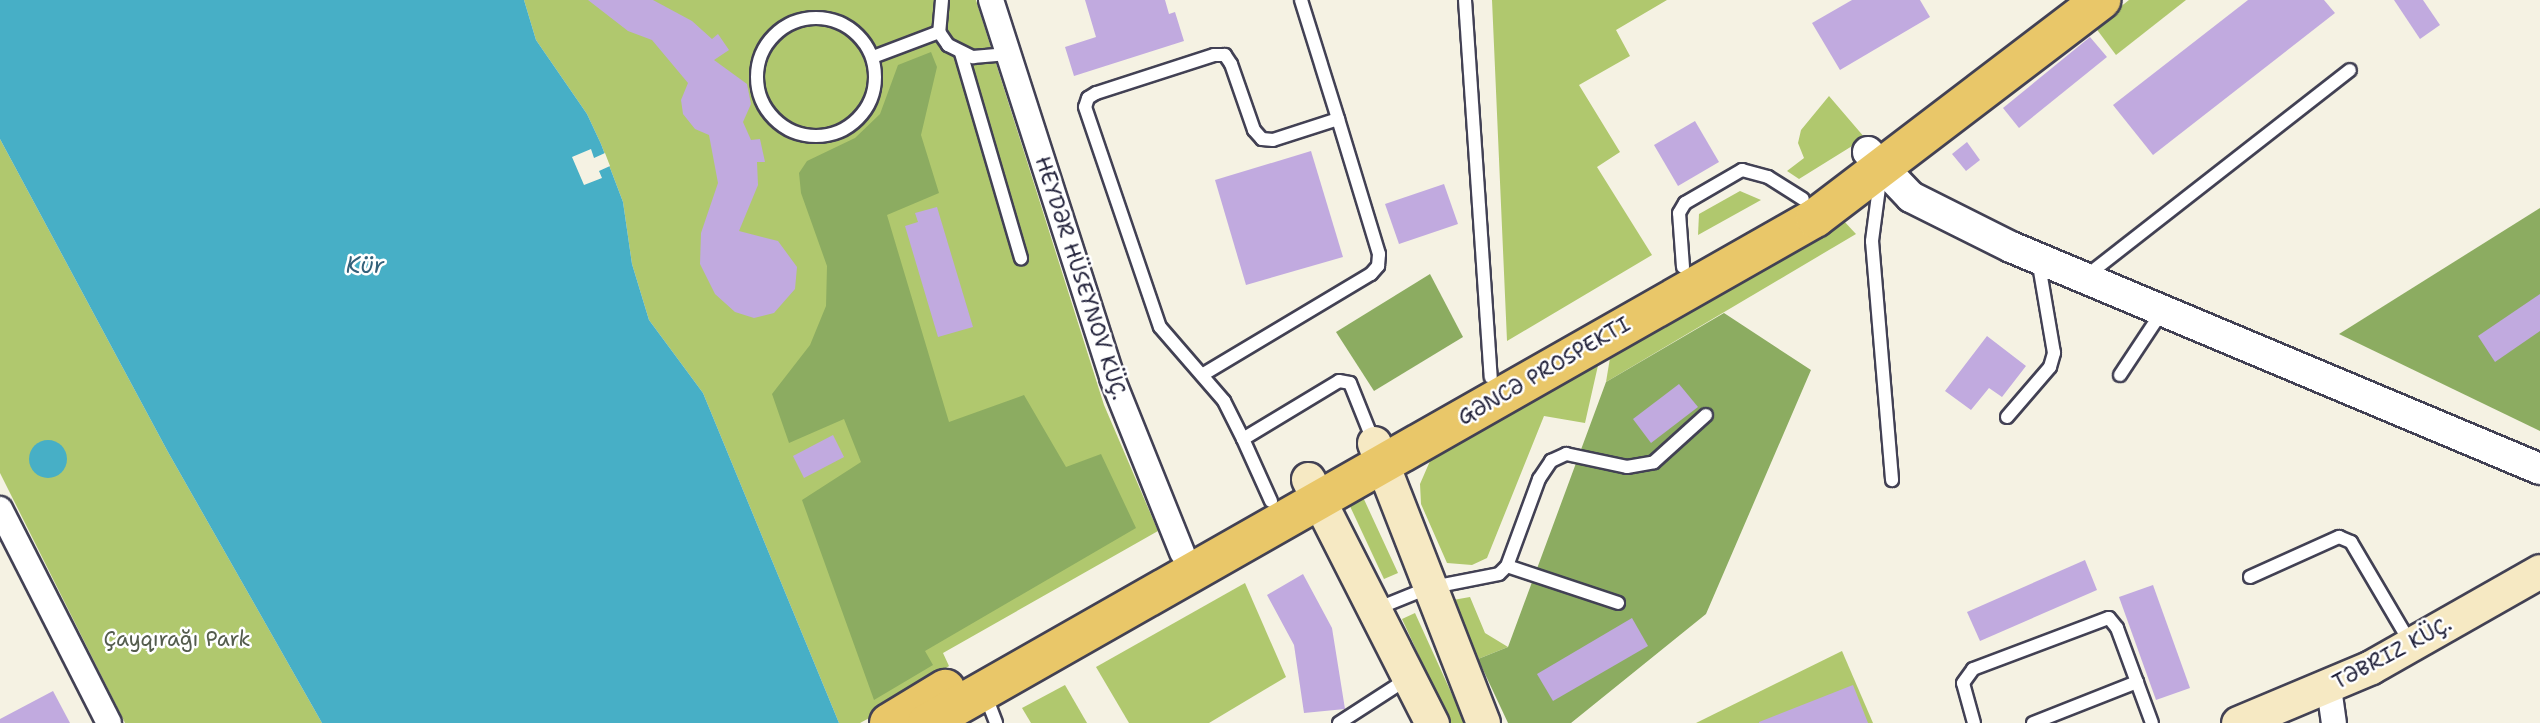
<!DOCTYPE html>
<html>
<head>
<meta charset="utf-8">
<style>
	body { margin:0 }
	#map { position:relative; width:2540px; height:723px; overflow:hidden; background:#f5f2e3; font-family:"Shantell Sans",sans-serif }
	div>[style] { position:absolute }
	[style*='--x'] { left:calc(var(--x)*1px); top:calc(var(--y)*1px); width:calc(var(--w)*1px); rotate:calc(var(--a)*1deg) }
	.green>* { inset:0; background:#b0c86e }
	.forest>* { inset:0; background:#8cac61 }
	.water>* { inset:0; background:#47afc6 }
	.round { border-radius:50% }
	.pier>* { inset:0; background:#f5f2e3 }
	.building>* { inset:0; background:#c1aadf }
	.roads { filter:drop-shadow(2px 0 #424154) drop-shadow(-2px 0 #424154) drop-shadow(0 2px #424154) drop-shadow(0 -2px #424154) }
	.service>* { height:12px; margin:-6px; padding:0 6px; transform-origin:6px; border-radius:6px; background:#fff }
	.service>.ring { margin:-6px; padding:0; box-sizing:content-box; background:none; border:12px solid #fff; border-radius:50% }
	.minor>* { height:24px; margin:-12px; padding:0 12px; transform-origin:12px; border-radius:12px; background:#fff }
	.tertiary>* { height:30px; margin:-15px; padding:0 15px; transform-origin:15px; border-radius:15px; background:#fff }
	.secondary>* { height:33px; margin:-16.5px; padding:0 16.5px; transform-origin:16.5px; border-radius:16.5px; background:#f6e9c3 }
	.primary>* { height:38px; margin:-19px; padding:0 19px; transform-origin:19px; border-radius:19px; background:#e9c769 }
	span { translate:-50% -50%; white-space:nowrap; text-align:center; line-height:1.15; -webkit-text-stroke:5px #fff; paint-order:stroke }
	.street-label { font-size:21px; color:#22223b }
	.park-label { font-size:21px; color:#545c4d }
	.water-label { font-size:23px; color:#33617a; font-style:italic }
</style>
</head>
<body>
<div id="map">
	<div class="green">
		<div style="clip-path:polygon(524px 0,976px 0,1104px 405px,1158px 531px,943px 653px,949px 666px,873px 716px,860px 723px,839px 723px,703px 393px,649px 320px,632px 264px,623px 202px,601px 144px,587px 114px,536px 40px)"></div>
		<div style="clip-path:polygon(1492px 0,1667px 0,1616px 30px,1630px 56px,1579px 85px,1620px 152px,1597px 167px,1652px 255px,1507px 341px)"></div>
		<div style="clip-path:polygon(2129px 0,2186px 0,2116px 55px,2095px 27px)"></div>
		<div style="clip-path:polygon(1829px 96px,1865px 138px,1799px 179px,1787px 171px,1804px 158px,1798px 143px,1801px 130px)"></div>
		<div style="clip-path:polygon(0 139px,168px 452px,322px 723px,125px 723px,0 473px)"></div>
		<div style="clip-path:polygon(1740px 191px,1761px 200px,1698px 235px,1699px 214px)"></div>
		<div style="clip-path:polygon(1842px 219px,1856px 234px,1606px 382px,1611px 352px)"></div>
		<div style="clip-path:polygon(1599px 361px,1585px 423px,1544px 416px,1487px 558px,1472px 565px,1447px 563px,1421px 504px,1420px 484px,1430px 461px)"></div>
		<div style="clip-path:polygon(1362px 495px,1398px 573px,1384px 579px,1348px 502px)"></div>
		<div style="clip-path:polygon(1245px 583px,1286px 677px,1209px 723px,1129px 723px,1096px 667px)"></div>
		<div style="clip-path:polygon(1470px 597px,1485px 633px,1508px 647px,1478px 659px,1453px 600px)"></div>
		<div style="clip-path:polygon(1415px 613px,1465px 723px,1450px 723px,1402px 619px)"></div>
		<div style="clip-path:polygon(1842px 651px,1873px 723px,1696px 723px)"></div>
		<div style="clip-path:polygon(1065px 685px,1087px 723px,1031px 723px,1022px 708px)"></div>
	</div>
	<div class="forest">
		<div style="clip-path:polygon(931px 52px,937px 67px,921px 135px,939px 193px,887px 215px,949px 422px,1024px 395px,1066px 467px,1101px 454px,1136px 528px,925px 651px,933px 665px,874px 700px,802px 500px,861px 462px,844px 419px,789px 443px,772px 394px,810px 345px,826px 306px,827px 266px,801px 193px,799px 173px,807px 161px,855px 138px,880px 114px,898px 65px)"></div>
		<div style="clip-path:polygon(2540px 208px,2540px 431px,2339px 334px)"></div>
		<div style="clip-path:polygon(1430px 274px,1463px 337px,1374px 391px,1336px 332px)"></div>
		<div style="clip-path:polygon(1724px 313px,1811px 370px,1706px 614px,1571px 723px,1508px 723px,1478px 659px,1508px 647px,1606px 382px)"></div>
	</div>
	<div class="water">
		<div style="clip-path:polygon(0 0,524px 0,536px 40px,587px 114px,601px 144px,623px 202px,632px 264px,649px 320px,703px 393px,839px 723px,322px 723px,168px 452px,0 139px)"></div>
		<div class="round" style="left:29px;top:440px;width:38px;height:38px"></div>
	</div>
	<div class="pier">
		<div style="clip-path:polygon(591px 149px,594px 158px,605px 153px,610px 166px,599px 171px,602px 178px,584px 185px,572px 157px)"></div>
	</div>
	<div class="building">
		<div style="clip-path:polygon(588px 0,653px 0,692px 21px,712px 39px,718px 34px,729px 50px,714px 60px,747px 84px,751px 104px,743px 122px,751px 140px,760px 139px,765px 162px,757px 162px,758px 185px,739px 231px,778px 241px,797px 267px,795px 289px,774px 313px,754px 318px,735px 312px,715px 294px,700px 264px,701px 233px,718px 183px,709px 135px,695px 129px,683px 114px,681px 100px,688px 83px,652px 40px,628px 31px)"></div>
		<div style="clip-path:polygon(1085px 0,1165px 0,1169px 14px,1175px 12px,1184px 41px,1074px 76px,1065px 47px,1096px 37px)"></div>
		<div style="clip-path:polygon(1852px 0,1920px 0,1930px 17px,1840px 70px,1812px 23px)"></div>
		<div style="clip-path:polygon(2248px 0,2324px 0,2335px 13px,2153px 155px,2113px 105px)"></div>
		<div style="clip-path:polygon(2394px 0,2423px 0,2440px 25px,2420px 39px)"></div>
		<div style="clip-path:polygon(2090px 37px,2107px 57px,2019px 128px,2003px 108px)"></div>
		<div style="clip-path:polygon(1695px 121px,1719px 162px,1678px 186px,1654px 145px)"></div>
		<div style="clip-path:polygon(1967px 142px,1980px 160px,1966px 171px,1952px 154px)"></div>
		<div style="clip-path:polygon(1311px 151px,1343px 257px,1246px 285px,1215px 180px)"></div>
		<div style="clip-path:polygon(1444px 184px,1458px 224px,1399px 244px,1385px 204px)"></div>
		<div style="clip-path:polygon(937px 207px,973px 327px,938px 337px,905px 226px,918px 222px,915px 213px)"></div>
		<div style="clip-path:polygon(2540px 294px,2540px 331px,2495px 362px,2478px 336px)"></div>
		<div style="clip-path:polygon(1987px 336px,2026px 366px,2002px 397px,1989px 388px,1971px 410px,1945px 391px)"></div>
		<div style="clip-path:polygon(1679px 384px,1698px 407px,1651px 443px,1633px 419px)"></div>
		<div style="clip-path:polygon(833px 435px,844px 457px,804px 478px,793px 456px)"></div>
		<div style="clip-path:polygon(2085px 560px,2097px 590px,1980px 641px,1967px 612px)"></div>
		<div style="clip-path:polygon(1303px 574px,1332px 628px,1345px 709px,1304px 713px,1294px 645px,1267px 595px)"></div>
		<div style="clip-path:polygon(2153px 585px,2190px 688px,2156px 700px,2119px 597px)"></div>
		<div style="clip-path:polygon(1632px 618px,1648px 646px,1553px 701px,1537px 674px)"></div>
		<div style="clip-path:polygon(1853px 685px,1868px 723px,1759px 723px,1759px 722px)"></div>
		<div style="clip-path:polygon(53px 691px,70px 723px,0 723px,0 719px)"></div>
	</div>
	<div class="roads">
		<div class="service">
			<div style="--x:942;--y:0;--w:32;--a:95"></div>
			<div style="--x:939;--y:32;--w:16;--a:55"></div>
			<div style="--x:948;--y:45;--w:28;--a:26"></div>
			<div style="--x:973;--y:57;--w:35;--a:-5"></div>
			<div style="--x:1301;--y:0;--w:125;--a:72.7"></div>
			<div style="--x:1465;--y:0;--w:378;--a:86.1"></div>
			<div class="ring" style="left:757px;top:18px;width:106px;height:106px"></div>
			<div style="--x:961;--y:53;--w:214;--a:73.7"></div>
			<div style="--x:873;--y:57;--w:71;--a:-20.7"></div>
			<div style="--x:1880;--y:180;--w:62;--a:97.5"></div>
			<div style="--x:1872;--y:241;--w:240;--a:85.2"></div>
			<div style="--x:1683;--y:267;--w:54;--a:-94.2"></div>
			<div style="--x:1679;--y:213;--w:12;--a:-59"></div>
			<div style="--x:1685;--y:203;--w:66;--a:-30.1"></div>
			<div style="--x:1742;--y:170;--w:27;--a:15"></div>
			<div style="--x:1768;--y:177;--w:41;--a:32.2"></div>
			<div style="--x:2085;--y:277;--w:336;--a:-38"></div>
			<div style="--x:1202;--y:375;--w:197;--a:-30.9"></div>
			<div style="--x:1371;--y:274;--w:11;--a:-49"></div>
			<div style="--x:1378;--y:266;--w:12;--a:-85"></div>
			<div style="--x:1379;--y:254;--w:141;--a:-106.9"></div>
			<div style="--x:1338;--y:119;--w:68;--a:162.1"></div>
			<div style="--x:1273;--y:140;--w:11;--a:-175"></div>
			<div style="--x:1262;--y:139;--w:12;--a:-132"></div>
			<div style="--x:1254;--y:130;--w:70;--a:-109.2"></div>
			<div style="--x:1231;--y:64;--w:11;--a:-124"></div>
			<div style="--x:1225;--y:55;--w:11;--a:180"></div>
			<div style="--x:1214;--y:55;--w:124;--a:162.1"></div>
			<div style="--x:1096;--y:93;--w:9;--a:148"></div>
			<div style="--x:1088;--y:98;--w:9;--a:108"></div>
			<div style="--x:1085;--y:107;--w:232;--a:71.2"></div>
			<div style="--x:1160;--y:327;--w:98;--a:49.1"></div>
			<div style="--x:1224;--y:401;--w:42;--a:63.4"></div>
			<div style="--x:2120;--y:375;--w:78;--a:-56.5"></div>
			<div style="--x:2007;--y:417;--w:66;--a:-49.3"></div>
			<div style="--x:2050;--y:367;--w:15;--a:-74"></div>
			<div style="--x:2054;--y:353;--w:95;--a:-99.7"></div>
			<div style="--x:1271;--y:501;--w:68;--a:-114.3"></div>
			<div style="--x:1243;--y:439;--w:112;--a:-31.1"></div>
			<div style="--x:1339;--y:381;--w:11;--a:10"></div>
			<div style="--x:1350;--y:383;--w:65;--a:68.2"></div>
			<div style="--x:1507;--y:566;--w:117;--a:18.4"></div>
			<div style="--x:2250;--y:577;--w:98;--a:-24.2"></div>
			<div style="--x:2339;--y:537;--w:13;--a:23"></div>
			<div style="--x:2351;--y:542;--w:118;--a:59.5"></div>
			<div style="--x:1376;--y:609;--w:56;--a:-22"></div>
			<div style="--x:1428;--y:588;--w:72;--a:-11.2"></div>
			<div style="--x:1499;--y:574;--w:11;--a:-45"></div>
			<div style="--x:1507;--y:566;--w:93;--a:-69.8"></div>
			<div style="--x:1539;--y:479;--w:22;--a:-56"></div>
			<div style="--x:1551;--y:461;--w:17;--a:-25"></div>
			<div style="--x:1566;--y:454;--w:62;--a:12"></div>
			<div style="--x:1627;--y:467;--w:27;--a:-10"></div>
			<div style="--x:1654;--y:462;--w:70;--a:-42.1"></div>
			<div style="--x:985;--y:694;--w:31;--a:69"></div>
			<div style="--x:1339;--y:723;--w:81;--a:-32.9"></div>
			<div style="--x:1974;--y:723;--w:41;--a:-105.4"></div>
			<div style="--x:1963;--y:683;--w:17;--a:-54"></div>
			<div style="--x:1973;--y:669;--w:145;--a:-20.6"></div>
			<div style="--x:2109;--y:618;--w:13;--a:51"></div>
			<div style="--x:2117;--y:628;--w:101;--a:69.8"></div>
			<div style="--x:2033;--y:723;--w:112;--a:-21.5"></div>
		</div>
		<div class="minor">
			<div style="--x:991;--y:0;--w:397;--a:72.2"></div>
			<div style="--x:1112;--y:378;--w:188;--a:68.1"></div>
			<div style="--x:0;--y:509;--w:240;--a:63"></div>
			<div style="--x:2329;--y:688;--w:35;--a:82"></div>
		</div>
		<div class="tertiary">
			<div style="--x:1868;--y:152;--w:62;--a:46.3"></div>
			<div style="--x:1911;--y:197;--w:112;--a:26.6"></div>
			<div style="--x:2011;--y:247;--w:574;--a:22.77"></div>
		</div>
		<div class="secondary">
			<div style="--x:1374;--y:443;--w:300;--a:68.7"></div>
			<div style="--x:1308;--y:479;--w:274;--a:63.1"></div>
			<div style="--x:2238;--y:723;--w:144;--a:-22.8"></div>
			<div style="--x:2371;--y:667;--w:194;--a:-29.6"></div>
		</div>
		<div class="primary">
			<div style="--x:889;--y:723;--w:66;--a:-31.3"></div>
			<div style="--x:927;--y:723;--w:1022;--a:-29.63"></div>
			<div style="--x:1815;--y:218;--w:360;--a:-37.3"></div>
		</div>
	</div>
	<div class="street-label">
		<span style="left:1081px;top:278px;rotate:72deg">HEYDƏR HÜSEYNOV KÜÇ.</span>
		<span style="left:1544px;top:371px;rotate:-30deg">GƏNCƏ PROSPEKTI</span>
		<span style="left:2392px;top:653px;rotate:-28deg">TƏBRIZ KÜÇ.</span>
	</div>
	<div class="park-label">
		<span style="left:177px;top:639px">Çayqırağı Park</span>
	</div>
	<div class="water-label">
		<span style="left:365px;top:265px">Kür</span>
	</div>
</div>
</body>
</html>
